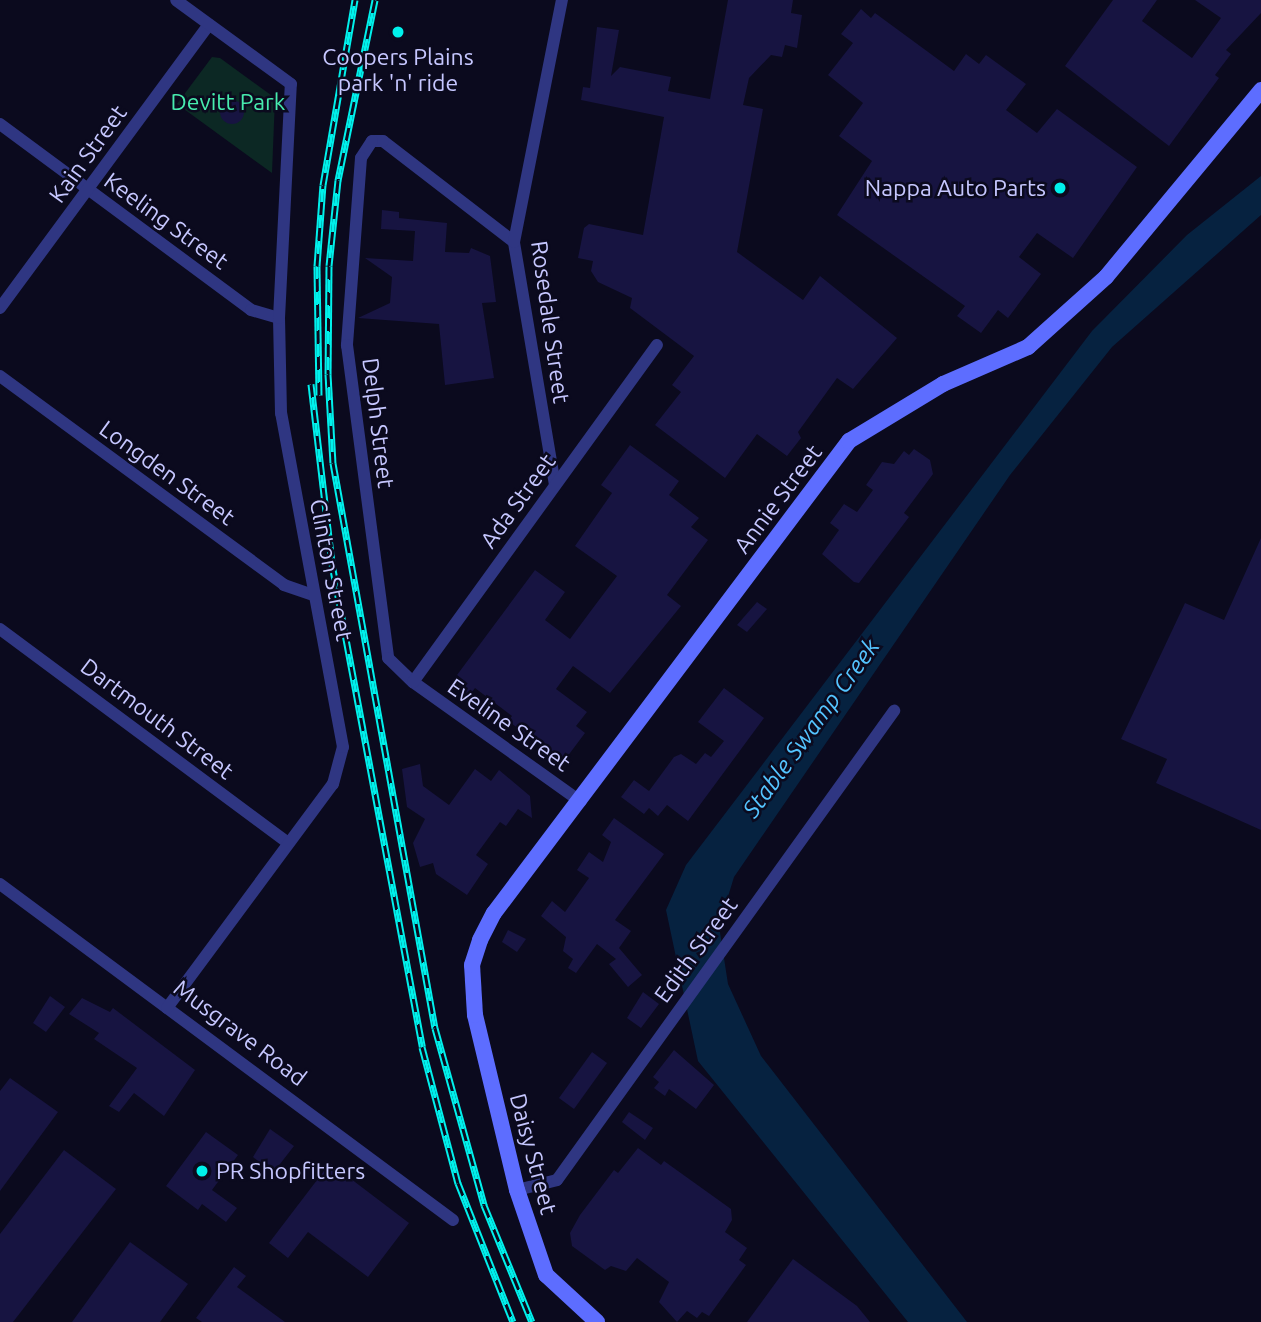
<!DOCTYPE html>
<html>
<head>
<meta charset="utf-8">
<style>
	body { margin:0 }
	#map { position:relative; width:1261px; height:1322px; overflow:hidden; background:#0b0a1e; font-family:Ubuntu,sans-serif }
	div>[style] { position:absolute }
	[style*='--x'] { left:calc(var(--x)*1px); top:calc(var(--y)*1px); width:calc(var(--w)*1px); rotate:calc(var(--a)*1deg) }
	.green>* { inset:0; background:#0c2824 }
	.water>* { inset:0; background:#062240 }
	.building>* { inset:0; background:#171441 }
	.round { border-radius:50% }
	.street>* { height:12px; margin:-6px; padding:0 6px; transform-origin:6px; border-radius:6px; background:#2f3682 }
	.secondary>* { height:16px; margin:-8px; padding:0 8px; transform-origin:8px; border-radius:8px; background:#5d6dff }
	.rail>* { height:7px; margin-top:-3.5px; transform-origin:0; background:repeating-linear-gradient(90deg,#0b0a1e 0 13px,#00f1ec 0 26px); box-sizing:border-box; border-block:2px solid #00f1ec }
	.dots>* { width:19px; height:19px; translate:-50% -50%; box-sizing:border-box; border:4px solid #0b0a1e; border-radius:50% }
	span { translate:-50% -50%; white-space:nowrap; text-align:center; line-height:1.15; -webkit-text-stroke:5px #0b0a1e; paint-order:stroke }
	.poi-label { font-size:23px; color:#c6c7ff }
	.right { translate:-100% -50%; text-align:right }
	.left { translate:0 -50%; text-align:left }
	.park-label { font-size:23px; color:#47ebae }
	.street-label { font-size:23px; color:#c6c7ff }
	.water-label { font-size:24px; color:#54c4ff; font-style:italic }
</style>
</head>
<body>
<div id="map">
	<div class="green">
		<div style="clip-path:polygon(212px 57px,220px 58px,275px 98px,272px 173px,177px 104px)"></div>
	</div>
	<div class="water">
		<div style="clip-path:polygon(1261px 176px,1261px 215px,1112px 347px,1010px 475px,734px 877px,719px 926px,728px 984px,761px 1056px,967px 1322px,908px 1322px,698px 1061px,666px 910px,686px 865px,1092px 331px,1187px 235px)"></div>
	</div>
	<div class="building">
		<div style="clip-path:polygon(728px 0,793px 0,791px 13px,802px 15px,797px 48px,785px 45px,782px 57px,771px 55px,749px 78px,743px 105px,763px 109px,737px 252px,803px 300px,820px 276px,897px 338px,853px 389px,837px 378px,798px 432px,801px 438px,787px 456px,757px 434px,725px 478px,655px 425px,681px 392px,672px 385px,694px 356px,630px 308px,632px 298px,598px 282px,591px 271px,593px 261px,578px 258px,584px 228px,589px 224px,643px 235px,664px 117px,581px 100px,583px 87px,590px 88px,597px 27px,619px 30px,611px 76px,620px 67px,671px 77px,668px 91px,710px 99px)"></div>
		<div style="clip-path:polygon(1113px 0,1157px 0,1142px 21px,1192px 58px,1221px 18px,1195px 0,1261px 0,1261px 13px,1226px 50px,1231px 54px,1215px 75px,1219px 78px,1169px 146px,1065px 66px)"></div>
		<div style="clip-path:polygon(861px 9px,871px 18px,875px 13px,954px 71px,966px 54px,979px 64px,986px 55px,1026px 84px,1006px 110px,1037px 133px,1057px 109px,1137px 167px,1073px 258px,1037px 233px,1019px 257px,1041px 274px,1008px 318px,998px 310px,981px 333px,957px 316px,965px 306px,837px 215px,872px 161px,839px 136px,863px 103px,828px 75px,853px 43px,841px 34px)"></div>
		<div class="round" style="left:220px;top:100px;width:24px;height:24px"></div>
		<div style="clip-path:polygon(382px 210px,399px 212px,399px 218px,447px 223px,445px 252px,469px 253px,471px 248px,490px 256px,496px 302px,482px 303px,494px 378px,445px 385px,439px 324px,358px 318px,390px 303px,392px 277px,365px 258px,413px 261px,415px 231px,381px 229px)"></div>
		<div style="clip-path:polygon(630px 445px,679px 481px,669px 495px,699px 518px,691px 527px,708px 540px,667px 595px,681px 606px,610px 693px,573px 666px,556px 689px,587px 712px,576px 726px,585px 733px,564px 761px,508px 721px,512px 716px,475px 688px,469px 696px,458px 688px,466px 682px,457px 675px,535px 570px,565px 592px,545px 620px,570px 639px,590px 612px,617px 576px,575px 546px,612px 493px,601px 485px)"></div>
		<div style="clip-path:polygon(914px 449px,930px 460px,933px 474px,904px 513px,909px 517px,859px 583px,854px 582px,822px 554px,839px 530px,830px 523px,844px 504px,857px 512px,873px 490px,866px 485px,882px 462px,894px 464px,904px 451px,909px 455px)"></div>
		<div style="clip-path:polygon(1261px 538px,1261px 830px,1156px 783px,1167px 759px,1121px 739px,1185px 603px,1224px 620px)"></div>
		<div style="clip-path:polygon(757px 602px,767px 609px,747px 632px,737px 625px)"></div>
		<div style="clip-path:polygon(724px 688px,764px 718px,688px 821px,667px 805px,658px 816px,649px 808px,644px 814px,621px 797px,634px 780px,649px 791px,674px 757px,681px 754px,696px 764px,705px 753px,711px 757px,724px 741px,698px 722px)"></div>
		<div style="clip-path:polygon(420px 764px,423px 786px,449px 805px,475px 769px,491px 781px,499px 770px,530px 796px,532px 818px,518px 809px,506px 826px,500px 822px,476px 855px,488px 864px,467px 895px,436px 874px,433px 863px,420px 867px,413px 843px,425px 819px,407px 807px,402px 769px)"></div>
		<div style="clip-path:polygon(614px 818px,664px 854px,615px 920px,631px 931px,619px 948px,642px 975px,628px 987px,609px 964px,616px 959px,597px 944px,576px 973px,568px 968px,573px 959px,563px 951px,566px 937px,541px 916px,552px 901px,565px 912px,589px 878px,577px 870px,589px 852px,603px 862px,611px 842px,602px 835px)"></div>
		<div style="clip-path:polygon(508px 930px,526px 939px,517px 952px,502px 942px)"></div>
		<div style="clip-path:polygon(643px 992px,659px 1004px,641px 1028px,627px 1018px)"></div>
		<div style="clip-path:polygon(50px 996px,65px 1007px,46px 1032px,33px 1023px)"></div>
		<div style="clip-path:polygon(82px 998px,110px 1012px,113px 1008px,195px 1070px,164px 1116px,134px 1093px,119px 1112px,109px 1106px,137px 1068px,94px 1039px,99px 1033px,69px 1014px)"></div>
		<div style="clip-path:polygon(674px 1050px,714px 1085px,696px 1109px,669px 1089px,665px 1096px,654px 1088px,659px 1082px,653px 1077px)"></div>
		<div style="clip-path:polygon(592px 1052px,607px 1063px,574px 1109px,559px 1098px)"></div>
		<div style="clip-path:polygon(10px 1078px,58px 1112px,0 1191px,0 1091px)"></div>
		<div style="clip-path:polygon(629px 1112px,653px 1128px,645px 1140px,622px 1122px)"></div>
		<div style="clip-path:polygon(270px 1129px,294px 1146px,273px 1173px,253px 1157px)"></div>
		<div style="clip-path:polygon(206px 1132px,238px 1155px,212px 1190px,237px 1208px,226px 1222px,202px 1204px,198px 1210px,166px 1186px)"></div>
		<div style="clip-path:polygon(638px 1148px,661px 1165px,664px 1161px,731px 1209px,732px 1220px,725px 1232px,747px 1248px,739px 1260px,746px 1265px,709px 1316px,702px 1312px,697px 1318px,687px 1311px,677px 1322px,659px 1302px,669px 1282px,637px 1258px,626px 1271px,611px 1266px,605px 1270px,572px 1246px,570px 1233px,580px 1215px,614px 1170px,618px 1173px)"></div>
		<div style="clip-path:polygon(64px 1150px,116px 1189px,13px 1322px,0 1322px,0 1234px)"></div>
		<div style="clip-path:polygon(330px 1163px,409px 1223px,368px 1277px,308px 1232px,288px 1258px,269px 1243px)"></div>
		<div style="clip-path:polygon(130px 1242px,188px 1284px,160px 1322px,72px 1322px)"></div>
		<div style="clip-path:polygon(793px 1259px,857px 1306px,870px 1322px,747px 1322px)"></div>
		<div style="clip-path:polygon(234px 1267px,246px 1276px,237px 1287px,285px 1322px,202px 1322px,196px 1318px)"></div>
	</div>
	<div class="street">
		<div style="--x:0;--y:124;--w:312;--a:36.5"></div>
		<div style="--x:251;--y:310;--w:29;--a:16"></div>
		<div style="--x:514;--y:242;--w:165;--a:-142.4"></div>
		<div style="--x:383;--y:141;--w:11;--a:180"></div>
		<div style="--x:372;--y:141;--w:20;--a:123"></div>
		<div style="--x:361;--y:158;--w:188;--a:94.3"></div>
		<div style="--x:347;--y:345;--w:316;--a:82.5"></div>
		<div style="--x:388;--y:658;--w:35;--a:44"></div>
		<div style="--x:413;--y:682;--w:206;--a:35.5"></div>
		<div style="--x:0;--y:308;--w:352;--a:-53.6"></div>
		<div style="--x:0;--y:376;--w:353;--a:36.3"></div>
		<div style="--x:284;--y:585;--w:31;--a:19"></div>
		<div style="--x:555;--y:485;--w:246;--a:-99.6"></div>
		<div style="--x:514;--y:242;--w:247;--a:-78.8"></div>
		<div style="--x:0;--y:629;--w:359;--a:36.6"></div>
		<div style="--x:413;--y:682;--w:416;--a:-54.1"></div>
		<div style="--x:0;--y:884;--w:564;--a:36.57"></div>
		<div style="--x:167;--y:1008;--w:279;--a:-53.5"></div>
		<div style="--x:333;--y:784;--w:38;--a:-75"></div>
		<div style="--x:343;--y:747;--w:340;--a:-100.5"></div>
		<div style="--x:281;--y:413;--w:95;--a:-91.2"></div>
		<div style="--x:279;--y:318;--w:234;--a:-87.1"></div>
		<div style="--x:291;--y:84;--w:142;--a:-143.9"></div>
		<div style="--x:517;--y:1190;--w:41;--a:-14"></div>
		<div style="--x:557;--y:1180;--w:578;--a:-54.3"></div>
	</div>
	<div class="secondary">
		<div style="--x:597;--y:1322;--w:69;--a:-137.3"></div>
		<div style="--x:546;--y:1275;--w:90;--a:-108.8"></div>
		<div style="--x:517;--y:1190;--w:180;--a:-103.5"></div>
		<div style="--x:475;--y:1015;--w:50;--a:-93.4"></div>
		<div style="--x:472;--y:965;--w:26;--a:-72"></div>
		<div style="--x:480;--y:940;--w:30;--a:-63"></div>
		<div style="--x:494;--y:913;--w:591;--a:-53.05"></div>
		<div style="--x:849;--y:441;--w:110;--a:-31.2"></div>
		<div style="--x:943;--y:384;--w:93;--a:-23.5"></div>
		<div style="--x:1028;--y:347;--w:105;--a:-41.9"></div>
		<div style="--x:1106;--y:277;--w:243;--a:-50.3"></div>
	</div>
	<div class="rail">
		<div style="--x:375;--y:0;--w:184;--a:101.6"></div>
		<div style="--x:338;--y:180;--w:86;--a:96"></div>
		<div style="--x:329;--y:266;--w:108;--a:90.5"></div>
		<div style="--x:328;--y:374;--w:89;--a:86.8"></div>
		<div style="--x:333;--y:463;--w:574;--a:79.77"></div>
		<div style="--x:435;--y:1028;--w:184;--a:74.5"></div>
		<div style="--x:484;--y:1205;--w:126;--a:67.7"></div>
		<div style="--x:311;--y:384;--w:181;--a:83.3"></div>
		<div style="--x:332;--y:564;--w:491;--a:79.4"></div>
		<div style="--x:422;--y:1047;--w:141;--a:75.2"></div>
		<div style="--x:458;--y:1183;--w:149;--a:68.4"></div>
		<div style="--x:319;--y:395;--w:129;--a:-90.9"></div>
		<div style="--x:317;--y:266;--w:81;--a:-85.8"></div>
		<div style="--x:323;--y:185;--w:188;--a:-80.2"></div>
	</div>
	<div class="dots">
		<div style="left:398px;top:32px;background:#00f1ec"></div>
		<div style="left:1060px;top:188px;background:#00f1ec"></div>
		<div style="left:202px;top:1171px;background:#00f1ec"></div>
	</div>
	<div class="poi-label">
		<span style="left:398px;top:70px">Coopers Plains<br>park 'n' ride</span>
		<span class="right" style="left:1046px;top:188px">Nappa Auto Parts</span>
		<span class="left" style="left:216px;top:1171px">PR Shopfitters</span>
	</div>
	<div class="park-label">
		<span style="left:228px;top:102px">Devitt Park</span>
	</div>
	<div class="street-label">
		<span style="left:88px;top:154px;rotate:-54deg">Kain Street</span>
		<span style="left:166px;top:221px;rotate:36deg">Keeling Street</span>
		<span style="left:550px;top:322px;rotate:82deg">Rosedale Street</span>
		<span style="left:378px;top:423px;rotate:83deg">Delph Street</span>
		<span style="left:167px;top:473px;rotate:36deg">Longden Street</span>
		<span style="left:778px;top:499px;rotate:-53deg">Annie Street</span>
		<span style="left:518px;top:501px;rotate:-54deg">Ada Street</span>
		<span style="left:331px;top:570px;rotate:79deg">Clinton Street</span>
		<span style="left:157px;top:719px;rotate:37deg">Dartmouth Street</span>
		<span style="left:509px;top:725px;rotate:35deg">Eveline Street</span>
		<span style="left:696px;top:950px;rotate:-54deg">Edith Street</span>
		<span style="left:240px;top:1033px;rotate:37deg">Musgrave Road</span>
		<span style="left:533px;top:1154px;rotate:75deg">Daisy Street</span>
	</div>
	<div class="water-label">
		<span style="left:811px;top:728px;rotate:-54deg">Stable Swamp Creek</span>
	</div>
</div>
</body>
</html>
